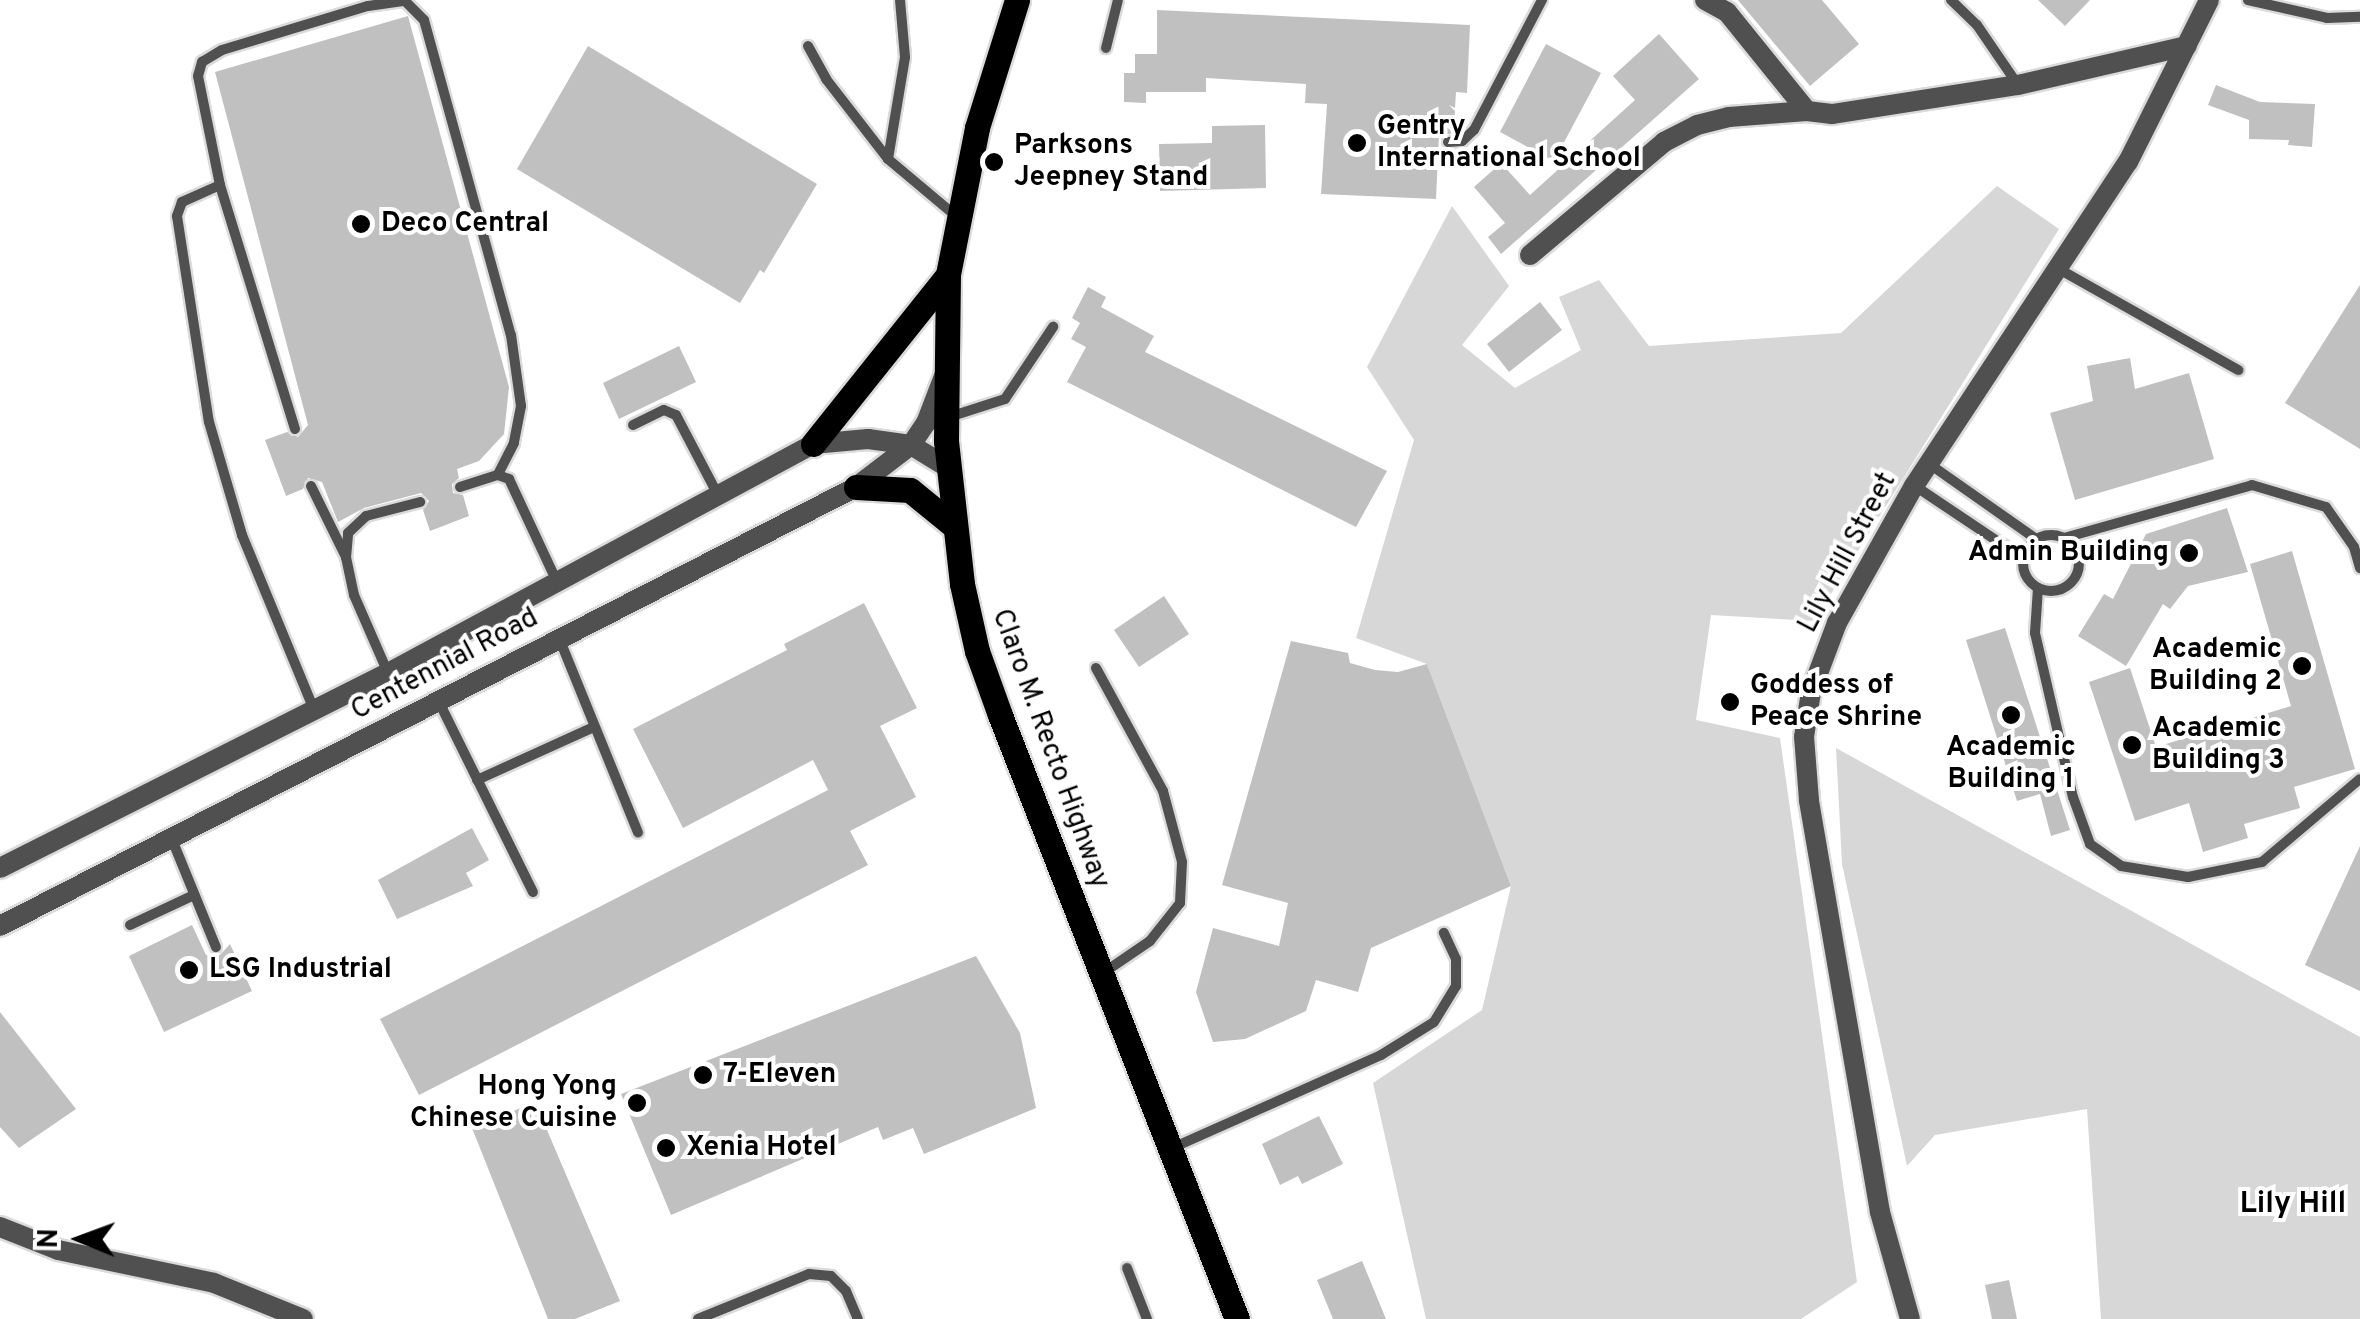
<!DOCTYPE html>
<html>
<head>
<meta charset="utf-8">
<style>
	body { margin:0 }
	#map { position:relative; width:2360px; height:1319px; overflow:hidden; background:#fff; font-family:Overpass,sans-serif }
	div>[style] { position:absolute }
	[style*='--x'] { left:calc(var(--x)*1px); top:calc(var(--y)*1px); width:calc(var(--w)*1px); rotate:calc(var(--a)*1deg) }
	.green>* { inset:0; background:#d7d7d7 }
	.building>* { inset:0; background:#c0c0c0 }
	.roads { filter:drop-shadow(2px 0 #dbdbdb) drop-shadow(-2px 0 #dbdbdb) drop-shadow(0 2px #dbdbdb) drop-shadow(0 -2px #dbdbdb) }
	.service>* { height:10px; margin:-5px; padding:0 5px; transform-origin:5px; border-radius:5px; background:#505050 }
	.service>.ring { margin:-5px; padding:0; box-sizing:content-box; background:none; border:10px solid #505050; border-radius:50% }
	.minor>* { height:20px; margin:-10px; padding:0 10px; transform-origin:10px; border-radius:10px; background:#505050 }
	.tertiary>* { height:20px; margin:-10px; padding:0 10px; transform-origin:10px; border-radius:10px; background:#505050 }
	.primary>* { height:25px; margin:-12.5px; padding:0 12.5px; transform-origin:12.5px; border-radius:12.5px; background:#000 }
	.dots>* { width:28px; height:28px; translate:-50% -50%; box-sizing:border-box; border:5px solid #fff; border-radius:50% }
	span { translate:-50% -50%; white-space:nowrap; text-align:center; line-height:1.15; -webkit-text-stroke:8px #fff; paint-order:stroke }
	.poi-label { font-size:28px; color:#000; font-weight:700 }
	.left { translate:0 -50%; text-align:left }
	.right { translate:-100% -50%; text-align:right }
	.street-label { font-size:28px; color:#000 }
	.neighbourhood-label { font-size:30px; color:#000; font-weight:700 }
	.north { position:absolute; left:30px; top:1189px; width:100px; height:100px; -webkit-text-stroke:8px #fff; paint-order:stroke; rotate:271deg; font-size:28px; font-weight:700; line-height:40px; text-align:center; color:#000 }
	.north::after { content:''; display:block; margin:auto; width:35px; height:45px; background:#000; clip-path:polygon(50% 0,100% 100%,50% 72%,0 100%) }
</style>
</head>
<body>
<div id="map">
	<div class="green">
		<div style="clip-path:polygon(1997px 186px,2059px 229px,1814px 621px,1711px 615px,1696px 720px,1780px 738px,1857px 1282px,1801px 1319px,1426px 1319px,1373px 1083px,1482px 1010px,1511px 886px,1427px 664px,1356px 638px,1414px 440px,1367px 367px,1452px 206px,1509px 286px,1462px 345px,1515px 388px,1581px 350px,1559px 297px,1599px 280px,1649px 346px,1841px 333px)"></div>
		<div style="clip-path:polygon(1836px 748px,2360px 1037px,2360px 1319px,2101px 1319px,2087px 1109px,1935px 1135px,1907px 1166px,1842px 864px)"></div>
	</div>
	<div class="building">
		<div style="clip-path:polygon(1738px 0,1822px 0,1859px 44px,1810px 86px)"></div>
		<div style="clip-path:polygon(2038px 0,2090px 0,2065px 26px)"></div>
		<div style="clip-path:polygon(1157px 10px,1470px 25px,1467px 93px,1456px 92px,1455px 108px,1449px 105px,1455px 111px,1454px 133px,1439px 136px,1436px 199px,1321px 194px,1327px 104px,1305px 103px,1306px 84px,1206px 78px,1206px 92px,1146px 92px,1146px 103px,1124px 102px,1124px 73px,1135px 73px,1135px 54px,1157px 54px)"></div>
		<div style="clip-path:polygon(408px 16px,509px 387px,504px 434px,479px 461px,457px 469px,459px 478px,452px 484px,453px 493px,463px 495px,469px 516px,430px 531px,423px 510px,429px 501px,421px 493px,364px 508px,338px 522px,322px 482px,308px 478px,303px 489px,286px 496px,265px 440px,287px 432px,298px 437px,308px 425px,215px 72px)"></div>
		<div style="clip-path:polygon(1659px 34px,1699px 79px,1501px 254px,1488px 237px,1505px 223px,1474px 187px,1501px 163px,1530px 195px,1635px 100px,1613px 76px)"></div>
		<div style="clip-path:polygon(1546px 44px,1601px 73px,1554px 161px,1500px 132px)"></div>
		<div style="clip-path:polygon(588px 46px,817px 184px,764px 273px,760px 270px,740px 303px,517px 169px)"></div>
		<div style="clip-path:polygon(2216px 85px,2260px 102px,2315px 104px,2312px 147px,2288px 145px,2289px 140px,2249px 139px,2249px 120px,2208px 105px)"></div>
		<div style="clip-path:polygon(1265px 125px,1266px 188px,1160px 191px,1159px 144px,1212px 143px,1212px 126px)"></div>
		<div style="clip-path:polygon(2360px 285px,2360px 449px,2285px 403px)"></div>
		<div style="clip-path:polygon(1088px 287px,1106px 297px,1101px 307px,1154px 336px,1145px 352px,1387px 471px,1356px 527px,1067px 382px,1086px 347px,1071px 339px,1080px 323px,1072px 318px)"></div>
		<div style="clip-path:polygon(1540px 302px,1562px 330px,1509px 372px,1487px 344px)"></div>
		<div style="clip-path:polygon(679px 346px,696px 382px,619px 419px,603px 383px)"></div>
		<div style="clip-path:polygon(2130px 358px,2135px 389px,2189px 373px,2214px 459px,2075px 500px,2050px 413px,2093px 401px,2087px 366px)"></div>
		<div style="clip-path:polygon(2227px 508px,2248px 572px,2188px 586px,2170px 609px,2163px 604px,2126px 666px,2078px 636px,2104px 594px,2113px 599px,2146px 534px)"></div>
		<div style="clip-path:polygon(2292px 551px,2355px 769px,2294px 787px,2300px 808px,2244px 824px,2248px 838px,2203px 852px,2189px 803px,2135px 821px,2089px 682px,2130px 668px,2156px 747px,2291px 706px,2250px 564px)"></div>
		<div style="clip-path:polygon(1164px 596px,1189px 634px,1139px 667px,1114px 630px)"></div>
		<div style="clip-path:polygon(864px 603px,917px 708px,880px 726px,916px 797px,850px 831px,868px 865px,419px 1095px,380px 1019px,828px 790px,813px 760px,683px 828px,633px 729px,787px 650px,784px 644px)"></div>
		<div style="clip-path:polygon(2005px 628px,2070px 830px,2051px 836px,2040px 794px,2017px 801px,1966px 640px)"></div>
		<div style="clip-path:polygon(1291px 641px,1348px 653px,1350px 663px,1375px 670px,1398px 672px,1427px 664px,1511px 886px,1371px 948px,1358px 992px,1316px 980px,1306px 1011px,1245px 1039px,1213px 1042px,1196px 992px,1213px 928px,1279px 946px,1288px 903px,1222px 885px)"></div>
		<div style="clip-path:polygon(472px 828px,489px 860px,466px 873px,473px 886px,397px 919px,378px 880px)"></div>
		<div style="clip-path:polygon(2360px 846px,2360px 991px,2305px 965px)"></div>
		<div style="clip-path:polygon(192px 925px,206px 955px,220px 955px,230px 944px,252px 991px,164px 1032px,129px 956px)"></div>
		<div style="clip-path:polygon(976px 956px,1020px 1033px,1036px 1108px,924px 1154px,913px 1128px,883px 1140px,878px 1127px,671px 1215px,621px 1094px)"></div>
		<div style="clip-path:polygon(0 1012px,76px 1109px,19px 1148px,0 1127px)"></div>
		<div style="clip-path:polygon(535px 1102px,620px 1301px,575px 1319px,548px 1319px,472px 1128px)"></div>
		<div style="clip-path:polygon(1319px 1116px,1343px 1164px,1302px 1184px,1298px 1176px,1280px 1185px,1262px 1144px)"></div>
		<div style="clip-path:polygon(1362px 1261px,1386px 1319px,1333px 1319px,1317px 1280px)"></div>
		<div style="clip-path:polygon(2009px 1280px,2017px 1319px,1992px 1319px,1985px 1285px)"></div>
	</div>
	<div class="roads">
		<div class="service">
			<div style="--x:1951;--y:0;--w:36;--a:44"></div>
			<div style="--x:1977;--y:25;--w:73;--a:55.7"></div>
			<div style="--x:2248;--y:0;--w:81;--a:12.8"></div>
			<div style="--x:2327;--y:18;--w:33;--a:-2"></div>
			<div style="--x:808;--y:46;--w:38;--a:61"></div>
			<div style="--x:826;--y:79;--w:101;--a:52.2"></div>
			<div style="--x:888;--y:159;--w:89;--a:40"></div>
			<div style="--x:1106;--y:48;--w:49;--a:-76"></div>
			<div style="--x:1448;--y:142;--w:14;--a:-4"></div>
			<div style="--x:1462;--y:141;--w:16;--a:-43"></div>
			<div style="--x:1474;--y:130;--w:147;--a:-62.4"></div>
			<div style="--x:888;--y:159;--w:103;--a:-80.5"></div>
			<div style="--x:905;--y:57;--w:57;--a:-95"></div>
			<div style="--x:220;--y:185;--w:42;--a:155.9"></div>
			<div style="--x:182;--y:202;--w:15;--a:110"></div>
			<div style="--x:177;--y:216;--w:208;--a:81.2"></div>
			<div style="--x:209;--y:422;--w:118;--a:73.7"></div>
			<div style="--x:242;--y:535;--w:189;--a:67.6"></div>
			<div style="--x:2059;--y:269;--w:206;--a:29.4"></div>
			<div style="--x:946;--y:418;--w:62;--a:-17.9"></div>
			<div style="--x:1005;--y:399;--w:87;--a:-56.3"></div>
			<div style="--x:633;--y:425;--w:34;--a:-26"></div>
			<div style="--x:664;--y:410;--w:13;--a:23"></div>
			<div style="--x:676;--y:415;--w:93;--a:62.3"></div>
			<div style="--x:295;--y:429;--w:255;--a:-107.1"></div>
			<div style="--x:220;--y:185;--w:111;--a:-101.4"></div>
			<div style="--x:198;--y:76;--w:15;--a:-74"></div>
			<div style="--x:202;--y:62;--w:23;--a:-31"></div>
			<div style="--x:222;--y:50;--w:152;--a:-16.8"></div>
			<div style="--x:368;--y:6;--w:37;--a:-8"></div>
			<div style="--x:405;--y:1;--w:27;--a:45"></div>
			<div style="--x:424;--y:20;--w:327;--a:74.6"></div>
			<div style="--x:511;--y:335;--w:72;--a:82"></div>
			<div style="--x:521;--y:406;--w:38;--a:101"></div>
			<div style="--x:514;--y:443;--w:36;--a:117"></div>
			<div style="--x:1928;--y:463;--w:132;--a:35.1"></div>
			<div style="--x:311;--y:486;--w:79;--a:63.8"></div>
			<div style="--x:1915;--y:486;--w:131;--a:33.8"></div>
			<div style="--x:460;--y:487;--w:40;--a:-18"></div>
			<div style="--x:498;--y:475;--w:12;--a:20"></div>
			<div style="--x:509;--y:479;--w:114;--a:65"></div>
			<div class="ring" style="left:2023px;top:535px;width:46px;height:46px"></div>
			<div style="--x:2064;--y:538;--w:195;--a:-15.7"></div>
			<div style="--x:2252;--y:485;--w:77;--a:16.6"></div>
			<div style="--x:2326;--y:507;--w:49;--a:55"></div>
			<div style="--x:2354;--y:547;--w:22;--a:74"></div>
			<div style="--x:2038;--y:588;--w:45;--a:93.8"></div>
			<div style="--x:2035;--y:633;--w:168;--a:77"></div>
			<div style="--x:2073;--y:797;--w:50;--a:70.1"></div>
			<div style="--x:2090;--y:844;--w:38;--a:35"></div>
			<div style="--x:2121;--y:866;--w:68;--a:9.3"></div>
			<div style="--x:2188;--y:877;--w:76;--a:-11.5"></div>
			<div style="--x:2262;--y:862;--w:128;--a:-40.3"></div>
			<div style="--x:559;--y:638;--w:210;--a:67.9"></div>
			<div style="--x:1096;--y:668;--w:140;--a:61.4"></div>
			<div style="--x:1163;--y:791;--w:73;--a:75"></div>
			<div style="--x:1182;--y:862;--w:41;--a:92.8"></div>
			<div style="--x:1180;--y:903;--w:48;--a:128.3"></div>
			<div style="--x:1150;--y:941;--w:57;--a:145.8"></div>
			<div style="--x:388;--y:673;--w:85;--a:-113.6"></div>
			<div style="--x:354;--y:595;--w:38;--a:-102"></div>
			<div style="--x:346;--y:558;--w:25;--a:-85"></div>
			<div style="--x:348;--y:533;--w:25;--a:-43"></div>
			<div style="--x:366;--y:516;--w:56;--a:-14.5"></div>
			<div style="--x:439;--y:702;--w:212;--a:63.7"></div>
			<div style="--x:477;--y:780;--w:128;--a:-24.4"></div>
			<div style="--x:171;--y:837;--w:119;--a:67.8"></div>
			<div style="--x:130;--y:925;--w:71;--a:-25.1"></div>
			<div style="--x:1170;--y:1149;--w:231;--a:-24"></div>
			<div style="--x:1381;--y:1055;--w:62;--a:-31.9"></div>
			<div style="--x:1434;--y:1022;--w:42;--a:-58.6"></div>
			<div style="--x:1456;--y:986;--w:27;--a:-90"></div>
			<div style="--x:1456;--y:959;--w:29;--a:-115"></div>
			<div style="--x:1127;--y:1268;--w:55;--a:68.6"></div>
			<div style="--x:698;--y:1319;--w:120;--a:-22.1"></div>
			<div style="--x:809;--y:1274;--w:22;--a:5"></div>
			<div style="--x:831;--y:1276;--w:21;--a:45"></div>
			<div style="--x:846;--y:1291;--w:30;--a:67"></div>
		</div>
		<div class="minor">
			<div style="--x:1705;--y:0;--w:25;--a:29"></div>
			<div style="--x:1727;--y:12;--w:127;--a:51.1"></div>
			<div style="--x:1807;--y:111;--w:25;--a:7"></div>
			<div style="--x:1832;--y:114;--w:188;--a:-8.9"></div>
			<div style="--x:2018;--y:85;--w:173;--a:-13"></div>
			<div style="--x:1530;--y:255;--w:175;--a:-40.1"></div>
			<div style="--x:1664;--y:142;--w:37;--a:-27"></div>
			<div style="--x:1697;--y:125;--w:33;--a:-14"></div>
			<div style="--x:1729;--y:117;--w:78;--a:-4.4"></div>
			<div style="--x:0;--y:1227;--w:62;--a:21.6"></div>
			<div style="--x:58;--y:1250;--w:159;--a:11.9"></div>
			<div style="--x:214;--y:1283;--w:96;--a:22"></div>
			<div style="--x:1910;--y:1319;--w:111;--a:-105.7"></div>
			<div style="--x:1880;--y:1212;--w:418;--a:-99.8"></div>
			<div style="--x:1809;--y:800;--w:63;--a:-94.5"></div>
			<div style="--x:1804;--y:737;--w:46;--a:-81.2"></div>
			<div style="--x:1811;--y:692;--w:74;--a:-69.4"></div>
			<div style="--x:1837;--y:623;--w:157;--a:-60.7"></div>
			<div style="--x:1914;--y:486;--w:388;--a:-56.6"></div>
			<div style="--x:2128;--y:162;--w:181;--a:-63.4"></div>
		</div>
		<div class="tertiary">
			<div style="--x:0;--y:868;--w:434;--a:-26.7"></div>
			<div style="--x:388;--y:673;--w:483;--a:-28.3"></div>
			<div style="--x:813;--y:444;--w:55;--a:-5.2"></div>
			<div style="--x:868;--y:439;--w:43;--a:7.9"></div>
			<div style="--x:911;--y:445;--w:42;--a:31.4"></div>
			<div style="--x:0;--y:926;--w:962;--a:-27.15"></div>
			<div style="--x:856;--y:487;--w:69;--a:-37.4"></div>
			<div style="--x:911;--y:445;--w:27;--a:-56"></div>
			<div style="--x:926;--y:423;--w:50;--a:-69"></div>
		</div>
		<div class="primary">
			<div style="--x:1017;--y:0;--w:134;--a:107.4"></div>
			<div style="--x:977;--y:128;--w:150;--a:101.2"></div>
			<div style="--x:948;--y:275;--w:166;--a:90.7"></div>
			<div style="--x:946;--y:441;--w:144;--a:83.6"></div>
			<div style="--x:962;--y:584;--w:69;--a:77.4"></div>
			<div style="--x:977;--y:651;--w:68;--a:70.2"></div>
			<div style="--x:1000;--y:715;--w:649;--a:68.58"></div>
			<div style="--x:813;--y:444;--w:216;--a:-51.4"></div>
			<div style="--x:856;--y:487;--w:54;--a:3.2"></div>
			<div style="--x:910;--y:490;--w:55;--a:39.1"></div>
		</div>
	</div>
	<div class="dots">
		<div style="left:1357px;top:143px;background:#000"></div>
		<div style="left:994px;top:162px;background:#000"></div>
		<div style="left:361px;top:224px;background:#000"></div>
		<div style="left:2189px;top:553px;background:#000"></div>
		<div style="left:2302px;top:666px;background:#000"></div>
		<div style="left:1730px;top:702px;background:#000"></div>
		<div style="left:2011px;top:715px;background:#000"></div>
		<div style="left:2132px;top:745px;background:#000"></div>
		<div style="left:189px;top:970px;background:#000"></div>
		<div style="left:703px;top:1075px;background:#000"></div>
		<div style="left:637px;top:1103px;background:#000"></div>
		<div style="left:666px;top:1148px;background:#000"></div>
	</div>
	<div class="poi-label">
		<span class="left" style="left:1377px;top:143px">Gentry<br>International School</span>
		<span class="left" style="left:1014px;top:162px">Parksons<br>Jeepney Stand</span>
		<span class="left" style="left:381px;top:224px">Deco Central</span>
		<span class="right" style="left:2169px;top:553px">Admin Building</span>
		<span class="right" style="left:2282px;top:666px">Academic<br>Building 2</span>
		<span class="left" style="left:1750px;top:702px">Goddess of<br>Peace Shrine</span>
		<span class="left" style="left:2152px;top:745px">Academic<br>Building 3</span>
		<span style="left:2011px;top:764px">Academic<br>Building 1</span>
		<span class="left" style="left:209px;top:970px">LSG Industrial</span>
		<span class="left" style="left:723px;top:1075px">7-Eleven</span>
		<span class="right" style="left:617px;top:1103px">Hong Yong<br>Chinese Cuisine</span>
		<span class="left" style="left:686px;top:1148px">Xenia Hotel</span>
	</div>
	<div class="street-label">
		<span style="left:1848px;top:553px;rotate:-62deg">Lily Hill Street</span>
		<span style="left:445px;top:665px;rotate:-28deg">Centennial Road</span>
		<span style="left:1050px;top:749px;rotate:70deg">Claro M. Recto Highway</span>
	</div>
	<div class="neighbourhood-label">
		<span style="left:2293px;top:1205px">Lily Hill</span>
	</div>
	<div class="north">N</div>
</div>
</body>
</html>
